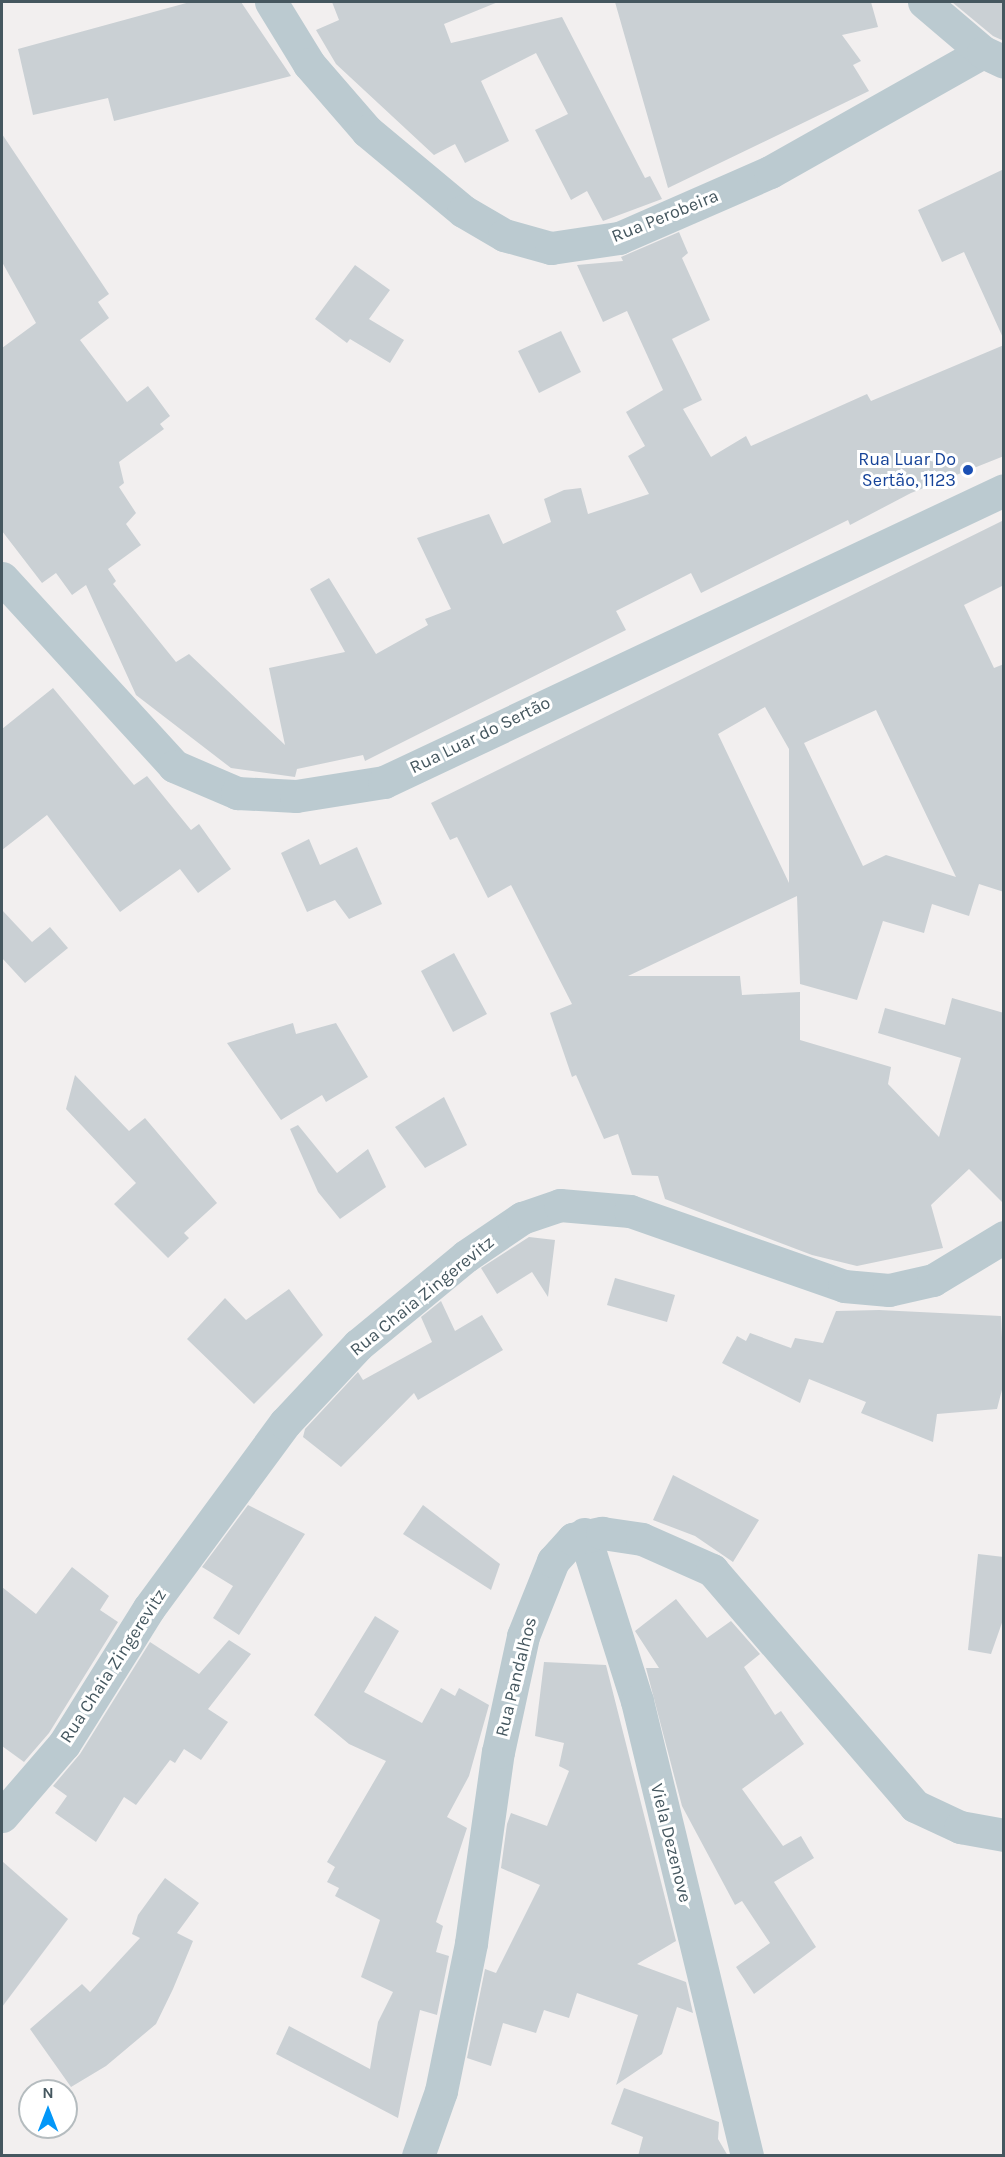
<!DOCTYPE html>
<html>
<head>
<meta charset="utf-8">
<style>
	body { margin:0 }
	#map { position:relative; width:1005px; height:2157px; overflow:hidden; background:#f2efef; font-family:Karla,sans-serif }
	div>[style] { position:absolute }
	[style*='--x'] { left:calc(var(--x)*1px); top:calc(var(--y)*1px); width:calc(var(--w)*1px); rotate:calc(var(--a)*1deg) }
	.building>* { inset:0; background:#cad0d4 }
	.minor>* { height:33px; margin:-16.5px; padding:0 16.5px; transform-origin:16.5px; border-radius:16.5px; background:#bbcad0 }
	.dots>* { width:16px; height:16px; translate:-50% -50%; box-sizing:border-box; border:3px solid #fff; border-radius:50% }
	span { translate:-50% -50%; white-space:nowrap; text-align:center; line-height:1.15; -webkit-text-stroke:6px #fff; paint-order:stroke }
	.street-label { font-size:18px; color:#45575f }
	.transit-label { font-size:18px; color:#164399 }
	.right { translate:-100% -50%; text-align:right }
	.frame { position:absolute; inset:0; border:3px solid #45575f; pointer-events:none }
	.north { position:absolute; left:18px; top:2079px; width:60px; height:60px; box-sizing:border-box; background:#fff; border:2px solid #b5bcbf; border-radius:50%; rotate:0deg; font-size:16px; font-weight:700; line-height:24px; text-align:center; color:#45575f }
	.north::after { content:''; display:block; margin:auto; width:21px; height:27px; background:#0397f8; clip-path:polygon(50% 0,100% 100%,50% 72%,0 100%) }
</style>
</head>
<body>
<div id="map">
	<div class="building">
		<div style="clip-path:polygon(190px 2px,241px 2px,291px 76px,114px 121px,108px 98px,33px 115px,18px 49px)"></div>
		<div style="clip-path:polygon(332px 2px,498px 2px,444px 24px,451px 43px,562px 17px,645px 178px,650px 176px,662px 199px,603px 221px,587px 191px,571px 200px,535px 130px,568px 114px,536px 53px,481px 81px,509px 141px,465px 163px,455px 144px,434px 155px,336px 64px,316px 30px,339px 20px)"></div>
		<div style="clip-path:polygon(615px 2px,871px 2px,878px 27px,842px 35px,861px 61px,853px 65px,869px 91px,668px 188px)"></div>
		<div style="clip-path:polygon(952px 2px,1004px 2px,1004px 41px,993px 36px)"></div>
		<div style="clip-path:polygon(2px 134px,109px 294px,98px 302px,109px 318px,80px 340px,127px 402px,148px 386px,170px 416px,160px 424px,164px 429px,119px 462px,124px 483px,119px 487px,136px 513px,126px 524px,141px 545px,108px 569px,116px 581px,113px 584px,176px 662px,189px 654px,285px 745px,269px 668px,345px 652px,310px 589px,329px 578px,376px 654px,428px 625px,425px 619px,451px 609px,417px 538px,489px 514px,503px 544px,551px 522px,544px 499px,564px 490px,581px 488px,588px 514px,649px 494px,628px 456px,645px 446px,626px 412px,663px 390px,627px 311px,603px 322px,577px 265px,623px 261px,621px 257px,679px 232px,688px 253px,682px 258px,710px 320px,672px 339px,702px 400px,683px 409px,711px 457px,746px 436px,751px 446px,867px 394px,871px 401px,1004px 345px,1004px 456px,911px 493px,850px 525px,848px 520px,701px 593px,691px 573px,616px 611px,626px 630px,365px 761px,363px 755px,297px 769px,295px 777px,231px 768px,136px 695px,86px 585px,72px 595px,56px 573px,42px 583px,2px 531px,2px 348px,36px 323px,2px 262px)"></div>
		<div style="clip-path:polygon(1004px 169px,1004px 340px,964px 252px,942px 262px,918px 210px)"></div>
		<div style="clip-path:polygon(355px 265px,390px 290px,369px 319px,404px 340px,390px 363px,350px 339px,347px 343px,315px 319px)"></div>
		<div style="clip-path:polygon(561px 331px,581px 372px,539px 393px,518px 351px)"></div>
		<div style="clip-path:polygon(evenodd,1004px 520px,1004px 585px,964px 605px,994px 668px,1004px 664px,1004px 892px,979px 884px,969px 916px,932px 904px,924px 933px,883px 921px,857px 1000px,800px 984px,797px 896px,628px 976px,740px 976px,742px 995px,800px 992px,800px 1040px,891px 1067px,888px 1084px,939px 1137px,961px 1058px,878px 1033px,885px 1008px,945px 1025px,952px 998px,1004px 1013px,1004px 1204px,969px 1169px,931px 1205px,943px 1248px,857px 1266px,812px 1255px,665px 1199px,658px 1176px,632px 1175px,618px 1134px,604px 1139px,576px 1075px,572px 1077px,550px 1013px,572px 1004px,511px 885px,488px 898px,457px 837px,450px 840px,431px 803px,1004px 520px,765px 707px,789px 749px,789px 883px,718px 734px,765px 707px,1004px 520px,876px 710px,956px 877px,886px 855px,863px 866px,804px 743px,876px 710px)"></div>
		<div style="clip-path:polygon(53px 688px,134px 785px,147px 776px,191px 830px,199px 824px,231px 869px,198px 893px,180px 869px,120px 912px,47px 815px,2px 850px,2px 729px)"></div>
		<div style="clip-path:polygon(309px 839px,320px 865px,357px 847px,382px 904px,349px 919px,335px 900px,307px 912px,281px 853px)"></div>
		<div style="clip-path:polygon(2px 910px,32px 942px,50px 927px,68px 948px,25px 983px,2px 958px)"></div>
		<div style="clip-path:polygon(454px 953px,487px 1014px,453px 1032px,421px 971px)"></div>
		<div style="clip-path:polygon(293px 1023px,296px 1034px,336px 1023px,368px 1077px,326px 1102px,322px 1095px,281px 1120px,227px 1043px)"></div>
		<div style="clip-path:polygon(75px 1075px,129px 1131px,145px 1118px,217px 1203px,184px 1233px,189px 1238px,168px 1258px,114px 1204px,136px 1183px,66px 1109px)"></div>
		<div style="clip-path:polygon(444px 1097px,467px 1145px,425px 1168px,395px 1127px)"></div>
		<div style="clip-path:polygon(298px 1125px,337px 1173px,368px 1149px,386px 1187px,340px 1219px,318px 1192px,290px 1129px)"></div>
		<div style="clip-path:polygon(529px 1237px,555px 1240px,548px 1297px,532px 1272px,497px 1294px,481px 1268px)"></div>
		<div style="clip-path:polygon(615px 1278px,675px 1295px,667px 1322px,607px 1305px)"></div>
		<div style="clip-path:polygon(289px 1289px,323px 1335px,254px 1404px,187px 1339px,225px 1298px,246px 1320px)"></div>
		<div style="clip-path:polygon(441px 1301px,455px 1331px,482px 1315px,503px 1350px,418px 1400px,414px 1393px,341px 1467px,303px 1437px,305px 1429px,358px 1372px,363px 1380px,432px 1342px,421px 1317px)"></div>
		<div style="clip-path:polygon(879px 1310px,1001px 1316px,1004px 1382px,997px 1409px,937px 1414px,933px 1442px,861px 1413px,866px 1402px,809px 1379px,800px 1403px,722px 1363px,737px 1336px,746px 1341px,750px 1333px,791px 1348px,795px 1338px,823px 1343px,836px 1311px)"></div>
		<div style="clip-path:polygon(673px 1475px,759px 1520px,733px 1562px,695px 1536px,653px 1520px)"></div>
		<div style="clip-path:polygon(248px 1505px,305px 1534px,239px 1635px,213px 1618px,233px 1586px,202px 1567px)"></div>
		<div style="clip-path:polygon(423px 1505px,500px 1564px,491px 1590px,403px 1534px)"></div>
		<div style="clip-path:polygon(978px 1554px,1004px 1557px,1004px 1617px,991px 1654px,968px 1650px)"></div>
		<div style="clip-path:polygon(72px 1567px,109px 1596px,100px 1610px,118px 1622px,49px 1733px,24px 1762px,2px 1746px,2px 1587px,36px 1614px)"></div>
		<div style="clip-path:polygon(676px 1599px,707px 1638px,731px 1621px,760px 1654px,744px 1667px,775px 1715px,781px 1711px,804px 1744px,742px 1789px,783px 1846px,801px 1836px,814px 1858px,774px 1882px,816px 1947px,754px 1994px,736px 1967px,770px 1943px,742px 1901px,735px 1905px,682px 1806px,646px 1668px,659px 1668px,635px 1631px)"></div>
		<div style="clip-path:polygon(375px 1616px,399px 1631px,364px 1692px,422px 1723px,441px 1688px,455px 1696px,459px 1688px,489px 1705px,469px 1776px,447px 1817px,467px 1828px,436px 1922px,443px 1926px,436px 1952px,449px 1956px,437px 2015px,420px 2010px,398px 2118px,276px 2054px,289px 2026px,370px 2069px,378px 2022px,393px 1992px,361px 1977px,380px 1920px,335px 1896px,339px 1888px,327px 1882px,335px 1867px,327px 1862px,386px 1761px,349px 1744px,314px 1715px)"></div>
		<div style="clip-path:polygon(229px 1640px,251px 1654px,208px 1709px,228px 1722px,201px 1760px,184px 1749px,175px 1763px,170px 1760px,136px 1805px,124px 1797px,96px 1842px,55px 1813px,67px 1796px,53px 1786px,80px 1754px,150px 1642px,199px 1674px)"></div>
		<div style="clip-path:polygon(544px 1662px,606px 1665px,676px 1941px,637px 1964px,686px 1982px,693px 2013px,677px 2007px,662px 2054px,616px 2085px,638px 2015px,577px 1993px,569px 2018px,544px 2010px,536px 2033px,503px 2023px,491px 2066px,467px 2058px,485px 1969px,496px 1973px,540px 1885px,501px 1868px,507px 1824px,511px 1813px,547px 1826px,569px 1771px,559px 1766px,564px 1743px,535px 1736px)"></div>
		<div style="clip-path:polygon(2px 1861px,68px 1919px,2px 2007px)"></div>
		<div style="clip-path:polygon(165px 1878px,199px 1903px,177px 1933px,193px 1941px,173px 1989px,156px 2024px,106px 2066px,71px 2087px,30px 2029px,82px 1984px,90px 1992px,140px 1938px,132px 1934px,138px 1915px)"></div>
		<div style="clip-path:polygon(624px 2088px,719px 2122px,718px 2139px,728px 2156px,638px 2156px,643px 2137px,611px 2124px)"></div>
	</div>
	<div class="minor">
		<div style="--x:271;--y:2;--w:73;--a:58.5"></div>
		<div style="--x:309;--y:64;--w:89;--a:49.1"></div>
		<div style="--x:367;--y:131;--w:125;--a:39.8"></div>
		<div style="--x:463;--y:211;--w:48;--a:30.3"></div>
		<div style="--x:504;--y:235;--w:49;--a:15.5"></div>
		<div style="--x:551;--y:248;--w:69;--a:-8.4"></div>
		<div style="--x:619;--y:238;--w:165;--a:-23.6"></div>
		<div style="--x:770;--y:172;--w:244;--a:-29.4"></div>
		<div style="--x:924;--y:2;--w:77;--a:40.3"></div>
		<div style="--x:983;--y:52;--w:23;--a:25"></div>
		<div style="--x:2;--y:578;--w:255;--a:47.5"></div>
		<div style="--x:174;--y:766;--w:69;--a:23.2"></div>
		<div style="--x:237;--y:793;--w:59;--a:2.9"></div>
		<div style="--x:296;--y:796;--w:89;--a:-9"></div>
		<div style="--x:384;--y:782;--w:685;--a:-25.22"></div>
		<div style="--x:584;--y:1534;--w:175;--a:72.4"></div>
		<div style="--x:637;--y:1701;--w:468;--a:76.4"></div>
		<div style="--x:2;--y:1816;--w:95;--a:-49.3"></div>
		<div style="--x:64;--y:1744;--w:160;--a:-58"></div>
		<div style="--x:149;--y:1608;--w:230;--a:-53.7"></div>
		<div style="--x:285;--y:1423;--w:107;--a:-46.9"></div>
		<div style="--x:358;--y:1345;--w:140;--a:-39.5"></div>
		<div style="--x:466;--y:1256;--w:68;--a:-34.2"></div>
		<div style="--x:522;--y:1218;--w:40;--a:-18.9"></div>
		<div style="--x:560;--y:1205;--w:70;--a:4.9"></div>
		<div style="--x:630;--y:1211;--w:227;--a:19.3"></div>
		<div style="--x:844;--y:1286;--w:45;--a:5.1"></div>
		<div style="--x:889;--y:1290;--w:45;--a:-12.8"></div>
		<div style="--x:933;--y:1280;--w:83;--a:-31.2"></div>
		<div style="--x:418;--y:2156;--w:69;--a:-70.5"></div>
		<div style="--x:441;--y:2091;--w:151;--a:-78.5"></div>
		<div style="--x:471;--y:1943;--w:193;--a:-82"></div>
		<div style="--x:498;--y:1752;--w:119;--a:-77.8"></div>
		<div style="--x:523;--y:1636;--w:81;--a:-68.2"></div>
		<div style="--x:553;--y:1561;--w:30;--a:-48"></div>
		<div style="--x:573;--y:1539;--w:30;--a:-12"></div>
		<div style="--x:602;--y:1533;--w:40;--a:8.5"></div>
		<div style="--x:642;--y:1539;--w:77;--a:23.9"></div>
		<div style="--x:712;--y:1570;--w:311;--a:49.3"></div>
		<div style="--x:915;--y:1806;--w:50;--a:25"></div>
		<div style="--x:960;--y:1827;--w:45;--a:10.3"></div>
	</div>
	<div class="dots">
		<div style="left:968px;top:470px;background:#1a4fb4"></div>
	</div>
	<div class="street-label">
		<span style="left:665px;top:216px;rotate:-22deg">Rua Perobeira</span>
		<span style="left:480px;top:735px;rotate:-26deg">Rua Luar do Sertão</span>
		<span style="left:422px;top:1296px;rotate:-39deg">Rua Chaia Zingerevitz</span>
		<span style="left:113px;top:1666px;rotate:-57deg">Rua Chaia Zingerevitz</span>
		<span style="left:516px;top:1677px;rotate:-76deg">Rua Pandalhos</span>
		<span style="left:671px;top:1843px;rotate:76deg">Viela Dezenove</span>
	</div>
	<div class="transit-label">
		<span class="right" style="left:956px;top:470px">Rua Luar Do<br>Sertão, 1123</span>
	</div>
	<div class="frame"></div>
	<div class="north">N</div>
</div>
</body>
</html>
